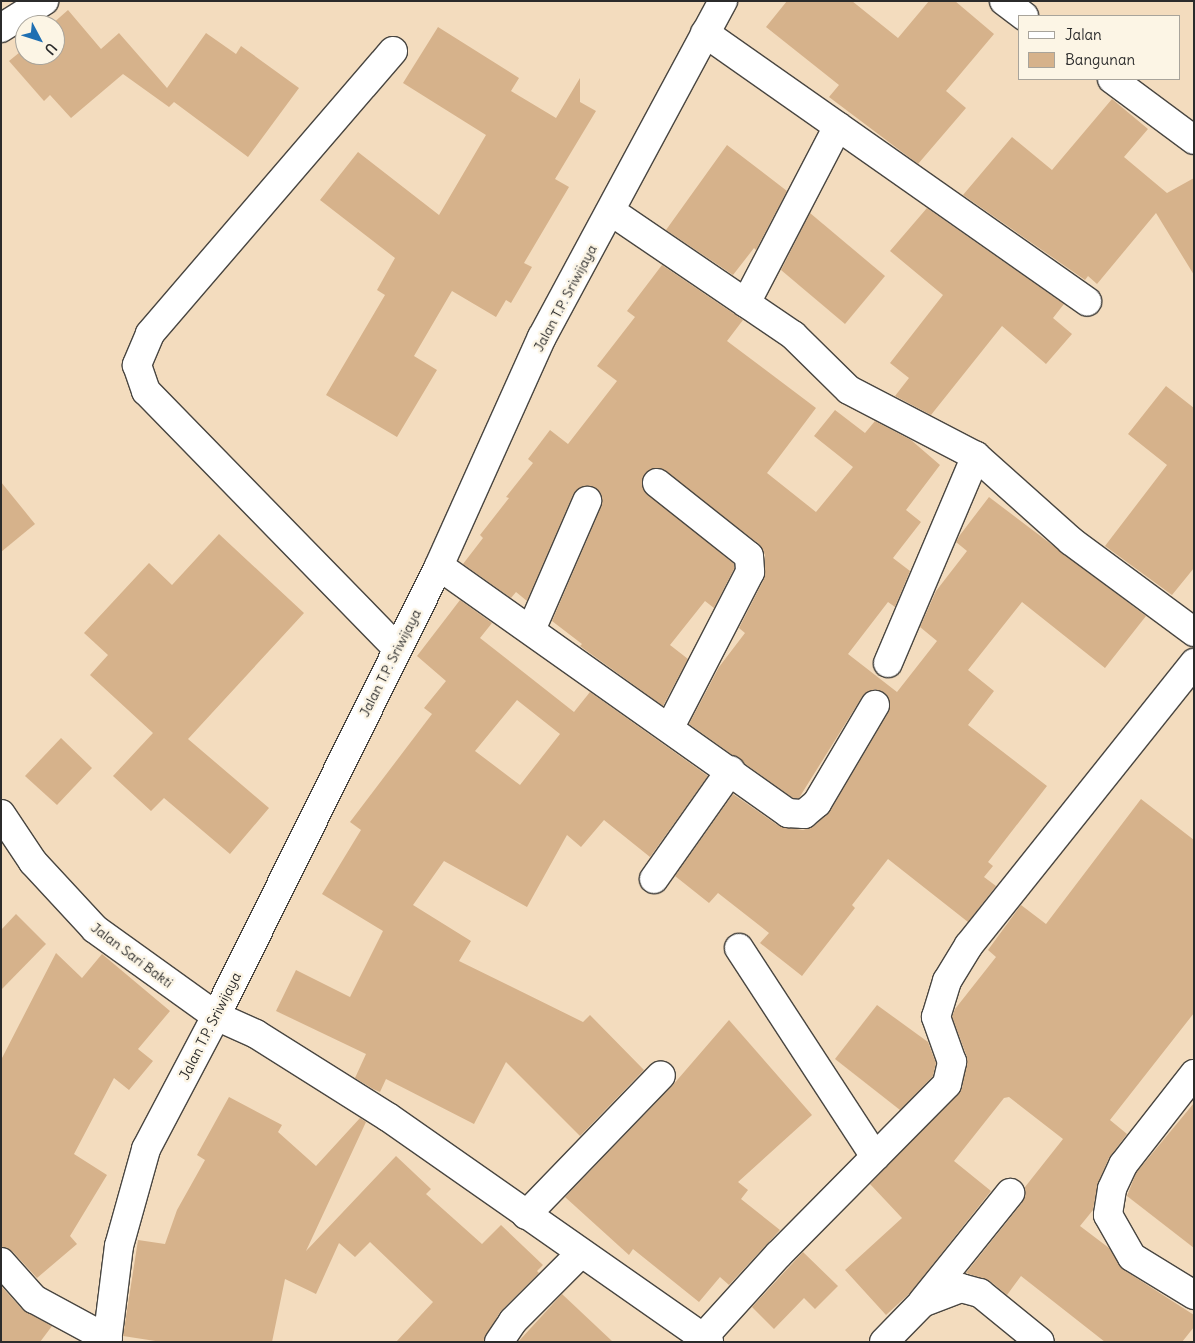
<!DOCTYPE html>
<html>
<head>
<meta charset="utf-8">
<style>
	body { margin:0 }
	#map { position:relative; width:1195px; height:1343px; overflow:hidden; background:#f3dcbe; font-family:Delius,sans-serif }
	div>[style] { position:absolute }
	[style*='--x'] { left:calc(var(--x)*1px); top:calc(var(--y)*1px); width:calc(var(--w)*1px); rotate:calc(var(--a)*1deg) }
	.building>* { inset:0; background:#d6b28b }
	.roads { filter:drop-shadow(1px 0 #494641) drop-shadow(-1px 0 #494641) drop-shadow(0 1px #494641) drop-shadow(0 -1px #494641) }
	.minor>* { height:28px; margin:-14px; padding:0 14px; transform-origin:14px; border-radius:14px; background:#fff }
	.secondary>* { height:28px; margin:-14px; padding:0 14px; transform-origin:14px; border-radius:14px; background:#fff }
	span { translate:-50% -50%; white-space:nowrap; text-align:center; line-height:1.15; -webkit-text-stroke:5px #fcf5e5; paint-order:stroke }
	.street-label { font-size:14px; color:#2b2b2b }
	.frame { position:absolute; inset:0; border:2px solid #2b2b2b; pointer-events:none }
	.legend { position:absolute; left:1018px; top:15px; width:162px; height:65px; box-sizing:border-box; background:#fcf5e5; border:1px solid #a8a49b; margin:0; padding:6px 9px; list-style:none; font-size:15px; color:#2b2b2b }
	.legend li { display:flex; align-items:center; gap:10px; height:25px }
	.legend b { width:25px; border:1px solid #a8a49b }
	.north { position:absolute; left:15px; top:15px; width:50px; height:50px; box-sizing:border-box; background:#fcf5e5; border:1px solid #a8a49b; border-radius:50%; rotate:130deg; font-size:14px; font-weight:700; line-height:20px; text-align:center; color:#2b2b2b }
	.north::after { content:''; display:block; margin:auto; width:18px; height:22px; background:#1f6fb2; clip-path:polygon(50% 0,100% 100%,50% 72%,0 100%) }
</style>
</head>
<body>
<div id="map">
	<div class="building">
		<div style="clip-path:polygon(787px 1px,852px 1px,898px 38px,929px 1px,955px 1px,994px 34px,946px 91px,966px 108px,918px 164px,829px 97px,839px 85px,766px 27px)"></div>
		<div style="clip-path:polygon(68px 10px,101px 49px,119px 33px,167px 88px,206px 33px,236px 54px,241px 46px,299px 88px,248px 157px,174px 102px,169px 107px,123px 74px,71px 118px,50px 95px,44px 101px,9px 61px,25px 48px,25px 55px,55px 55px,55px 25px,51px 25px)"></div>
		<div style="clip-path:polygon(438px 27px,519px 78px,511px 91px,556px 118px,580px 78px,580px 102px,596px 111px,555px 179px,569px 187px,524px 263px,532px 267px,511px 303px,506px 300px,496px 317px,452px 291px,414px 356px,437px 370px,397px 437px,326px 395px,385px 295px,377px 290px,395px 258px,320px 200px,358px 152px,439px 215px,486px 135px,403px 83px)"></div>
		<div style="clip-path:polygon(1112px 99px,1148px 129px,1124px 157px,1167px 193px,1194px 178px,1194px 275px,1156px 213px,1097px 284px,1088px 276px,1085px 280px,963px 195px,1012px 137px,1052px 170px)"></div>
		<div style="clip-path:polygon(727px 145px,787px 191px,756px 250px,754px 248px,733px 275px,666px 230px)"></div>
		<div style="clip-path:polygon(927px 208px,1064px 304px,1053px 318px,1072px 334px,1046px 364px,1002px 326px,931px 415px,895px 396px,909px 378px,890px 363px,943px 295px,890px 251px)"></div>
		<div style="clip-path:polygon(810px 213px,885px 276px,845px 324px,781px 270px)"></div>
		<div style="clip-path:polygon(662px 265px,743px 320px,727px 341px,816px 408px,767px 473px,816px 512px,853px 467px,814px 436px,835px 410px,865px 433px,875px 421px,911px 440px,940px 465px,906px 510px,921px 522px,893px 558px,910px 571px,895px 607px,888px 602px,848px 654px,897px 692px,937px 641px,920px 627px,936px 591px,967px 551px,956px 542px,960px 535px,989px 497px,1146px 616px,1105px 668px,1022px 602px,968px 670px,994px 691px,968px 725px,1047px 786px,988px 862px,993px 866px,984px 877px,996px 886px,968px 922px,888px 859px,852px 905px,855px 908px,802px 976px,760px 943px,769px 933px,718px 893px,709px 903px,675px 876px,733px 794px,779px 826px,803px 830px,814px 826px,830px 811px,888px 713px,888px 697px,875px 689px,862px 697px,799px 798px,793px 798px,689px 724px,719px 667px,745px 633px,739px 628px,764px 579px,765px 555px,759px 544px,660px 468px,645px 473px,643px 489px,734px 564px,734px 569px,714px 608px,705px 601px,670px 645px,688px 659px,663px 706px,580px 646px,582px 644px,552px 621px,601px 507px,602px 499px,594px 487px,585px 486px,573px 495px,527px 601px,516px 592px,511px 598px,463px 564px,483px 538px,480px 535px,509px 498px,506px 497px,533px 463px,528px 459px,550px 430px,568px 444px,617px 381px,597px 366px,635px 317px,627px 311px)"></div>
		<div style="clip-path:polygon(1166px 386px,1194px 408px,1194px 568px,1172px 595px,1105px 546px,1167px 465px,1128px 434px)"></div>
		<div style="clip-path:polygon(1px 482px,35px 524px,1px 552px)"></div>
		<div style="clip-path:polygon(219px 534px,304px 613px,188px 739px,269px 808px,230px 854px,164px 798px,151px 811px,113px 776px,153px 733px,90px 675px,108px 655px,84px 633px,149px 563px,172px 585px)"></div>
		<div style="clip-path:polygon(evenodd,460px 600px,492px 623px,480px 638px,574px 712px,590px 692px,708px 776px,650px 857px,604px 820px,581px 847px,567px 835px,527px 907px,444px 861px,413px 905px,471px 941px,459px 961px,583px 1022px,590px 1015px,644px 1070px,580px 1136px,506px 1062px,474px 1124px,386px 1079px,380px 1092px,373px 1089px,355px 1078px,366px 1054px,276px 1011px,296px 970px,350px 997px,383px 931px,322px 894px,361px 830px,350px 822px,432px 714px,424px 708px,446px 681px,417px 656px,460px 600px,517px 700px,560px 734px,520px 785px,475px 751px,517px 700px)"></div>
		<div style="clip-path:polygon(61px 738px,92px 768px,57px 805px,25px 776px)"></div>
		<div style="clip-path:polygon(1141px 799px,1194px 840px,1194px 1013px,1110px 1120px,1127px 1134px,1109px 1158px,1098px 1183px,1093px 1210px,1080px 1226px,1109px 1248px,1124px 1270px,1194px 1315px,1194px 1327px,1182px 1342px,1105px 1342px,1021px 1276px,1007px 1295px,990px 1281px,966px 1273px,1022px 1203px,1025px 1187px,1063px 1139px,1009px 1097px,1004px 1098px,954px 1161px,991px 1191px,910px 1293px,886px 1315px,845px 1270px,902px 1218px,870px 1184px,962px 1088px,967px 1057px,952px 1017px,955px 1009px,996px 957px,988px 950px,1021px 905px,1046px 924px)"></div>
		<div style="clip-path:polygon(16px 914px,46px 944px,1px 990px,1px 930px)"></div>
		<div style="clip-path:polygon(56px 953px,82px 978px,102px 954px,170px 1011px,138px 1049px,153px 1061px,129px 1090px,114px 1078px,74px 1154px,107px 1175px,70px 1236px,77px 1244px,37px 1278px,13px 1252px,1px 1247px,1px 1060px)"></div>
		<div style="clip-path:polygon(877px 1005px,928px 1042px,936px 1063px,933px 1076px,900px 1110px,835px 1059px)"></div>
		<div style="clip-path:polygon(729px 1020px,812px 1115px,738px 1182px,748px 1190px,741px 1199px,780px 1230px,729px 1285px,720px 1277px,699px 1302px,633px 1249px,629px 1255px,565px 1197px,672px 1086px)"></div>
		<div style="clip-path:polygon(229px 1097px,282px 1125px,278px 1132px,316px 1166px,360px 1118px,366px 1122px,306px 1251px,396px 1156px,431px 1189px,426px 1194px,482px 1244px,501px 1225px,543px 1265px,537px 1271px,539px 1273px,500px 1312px,483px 1342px,396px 1342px,433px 1302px,370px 1242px,355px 1257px,339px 1243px,316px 1294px,285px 1279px,272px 1342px,162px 1342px,123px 1336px,138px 1240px,165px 1244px,177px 1210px,205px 1160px,197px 1155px)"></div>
		<div style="clip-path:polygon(1194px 1103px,1194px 1248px,1127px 1196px,1136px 1173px)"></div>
		<div style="clip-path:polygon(803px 1252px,838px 1286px,815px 1309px,804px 1298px,774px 1329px,752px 1307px)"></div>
		<div style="clip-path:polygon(1px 1286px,23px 1310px,52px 1326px,40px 1342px,1px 1342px)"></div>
		<div style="clip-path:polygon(562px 1294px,613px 1342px,518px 1342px)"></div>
	</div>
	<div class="roads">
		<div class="minor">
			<div style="--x:1004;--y:1;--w:25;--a:37"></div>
			<div style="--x:1;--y:28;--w:51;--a:-32.1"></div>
			<div style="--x:705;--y:33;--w:467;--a:35.1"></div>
			<div style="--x:393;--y:51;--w:373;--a:130.7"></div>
			<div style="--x:150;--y:334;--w:34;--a:113"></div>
			<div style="--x:137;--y:365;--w:28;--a:71"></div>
			<div style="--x:146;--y:391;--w:359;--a:45.7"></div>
			<div style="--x:1112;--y:79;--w:102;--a:36.6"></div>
			<div style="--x:612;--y:212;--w:219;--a:34.2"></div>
			<div style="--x:793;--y:335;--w:78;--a:44.5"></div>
			<div style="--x:849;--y:390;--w:143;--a:27.5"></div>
			<div style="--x:976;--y:456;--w:127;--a:41.8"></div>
			<div style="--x:1071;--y:541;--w:153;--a:36.5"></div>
			<div style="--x:746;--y:303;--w:199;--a:-62.5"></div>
			<div style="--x:657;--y:483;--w:117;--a:38.4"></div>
			<div style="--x:749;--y:556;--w:16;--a:86"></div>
			<div style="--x:750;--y:572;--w:174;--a:117.3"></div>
			<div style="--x:439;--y:566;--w:428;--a:35.3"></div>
			<div style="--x:788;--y:813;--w:16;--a:4"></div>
			<div style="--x:804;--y:814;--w:17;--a:-40"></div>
			<div style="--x:817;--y:803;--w:114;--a:-59.4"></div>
			<div style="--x:531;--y:630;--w:141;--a:-66.5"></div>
			<div style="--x:888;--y:663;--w:225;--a:-67"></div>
			<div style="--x:654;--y:879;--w:133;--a:-54.8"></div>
			<div style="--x:739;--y:948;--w:249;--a:56.9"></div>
			<div style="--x:216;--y:1016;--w:44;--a:24.2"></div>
			<div style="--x:256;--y:1034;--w:156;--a:32.2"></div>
			<div style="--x:388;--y:1117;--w:392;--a:35"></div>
			<div style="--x:1194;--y:1074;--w:115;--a:128"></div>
			<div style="--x:1123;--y:1165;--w:26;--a:115"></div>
			<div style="--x:1112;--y:1189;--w:26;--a:99"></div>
			<div style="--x:1108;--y:1215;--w:48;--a:60.3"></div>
			<div style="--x:1132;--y:1257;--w:73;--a:31.5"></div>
			<div style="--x:526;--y:1215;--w:194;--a:-46"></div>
			<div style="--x:1;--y:1262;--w:50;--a:48.3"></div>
			<div style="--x:34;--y:1299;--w:84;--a:28.4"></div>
			<div style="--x:923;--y:1301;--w:139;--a:-51.1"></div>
			<div style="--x:499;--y:1342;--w:25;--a:-56"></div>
			<div style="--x:513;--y:1321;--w:96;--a:-45"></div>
			<div style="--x:699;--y:1342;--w:118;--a:-47.8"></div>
			<div style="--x:778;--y:1255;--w:240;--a:-45.3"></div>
			<div style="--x:947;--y:1084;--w:23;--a:-77"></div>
			<div style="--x:952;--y:1062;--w:48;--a:-109.6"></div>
			<div style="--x:936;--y:1017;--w:38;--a:-73"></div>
			<div style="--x:947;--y:981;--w:42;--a:-58.6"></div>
			<div style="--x:969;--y:945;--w:361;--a:-51.4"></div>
			<div style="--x:884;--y:1342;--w:54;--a:-45.7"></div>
			<div style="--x:922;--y:1303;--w:42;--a:-21"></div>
			<div style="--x:961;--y:1288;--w:20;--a:15"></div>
			<div style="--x:980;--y:1293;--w:77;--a:39.2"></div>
		</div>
		<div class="secondary">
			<div style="--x:1;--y:814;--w:58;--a:56.3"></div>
			<div style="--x:33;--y:862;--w:91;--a:47.2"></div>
			<div style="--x:95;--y:929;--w:149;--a:35.7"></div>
			<div style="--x:107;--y:1342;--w:97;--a:-82.9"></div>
			<div style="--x:119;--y:1246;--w:101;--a:-74.4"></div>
			<div style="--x:146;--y:1149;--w:150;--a:-62.2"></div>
			<div style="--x:216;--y:1016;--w:502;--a:-63.64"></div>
			<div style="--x:439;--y:566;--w:251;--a:-65.8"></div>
			<div style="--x:542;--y:337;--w:382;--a:-61.7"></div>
		</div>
	</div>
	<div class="street-label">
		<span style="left:565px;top:298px;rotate:-62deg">Jalan T.P. Sriwijaya</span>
		<span style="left:390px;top:663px;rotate:-63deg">Jalan T.P. Sriwijaya</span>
		<span style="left:132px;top:955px;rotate:37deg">Jalan Sari Bakti</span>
		<span style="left:210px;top:1026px;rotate:-63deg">Jalan T.P. Sriwijaya</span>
	</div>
	<div class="frame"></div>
	<ul class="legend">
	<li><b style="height:6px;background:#fff"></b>Jalan</li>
	<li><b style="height:14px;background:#d6b28b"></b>Bangunan</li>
	</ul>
	<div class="north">U</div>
</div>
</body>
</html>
